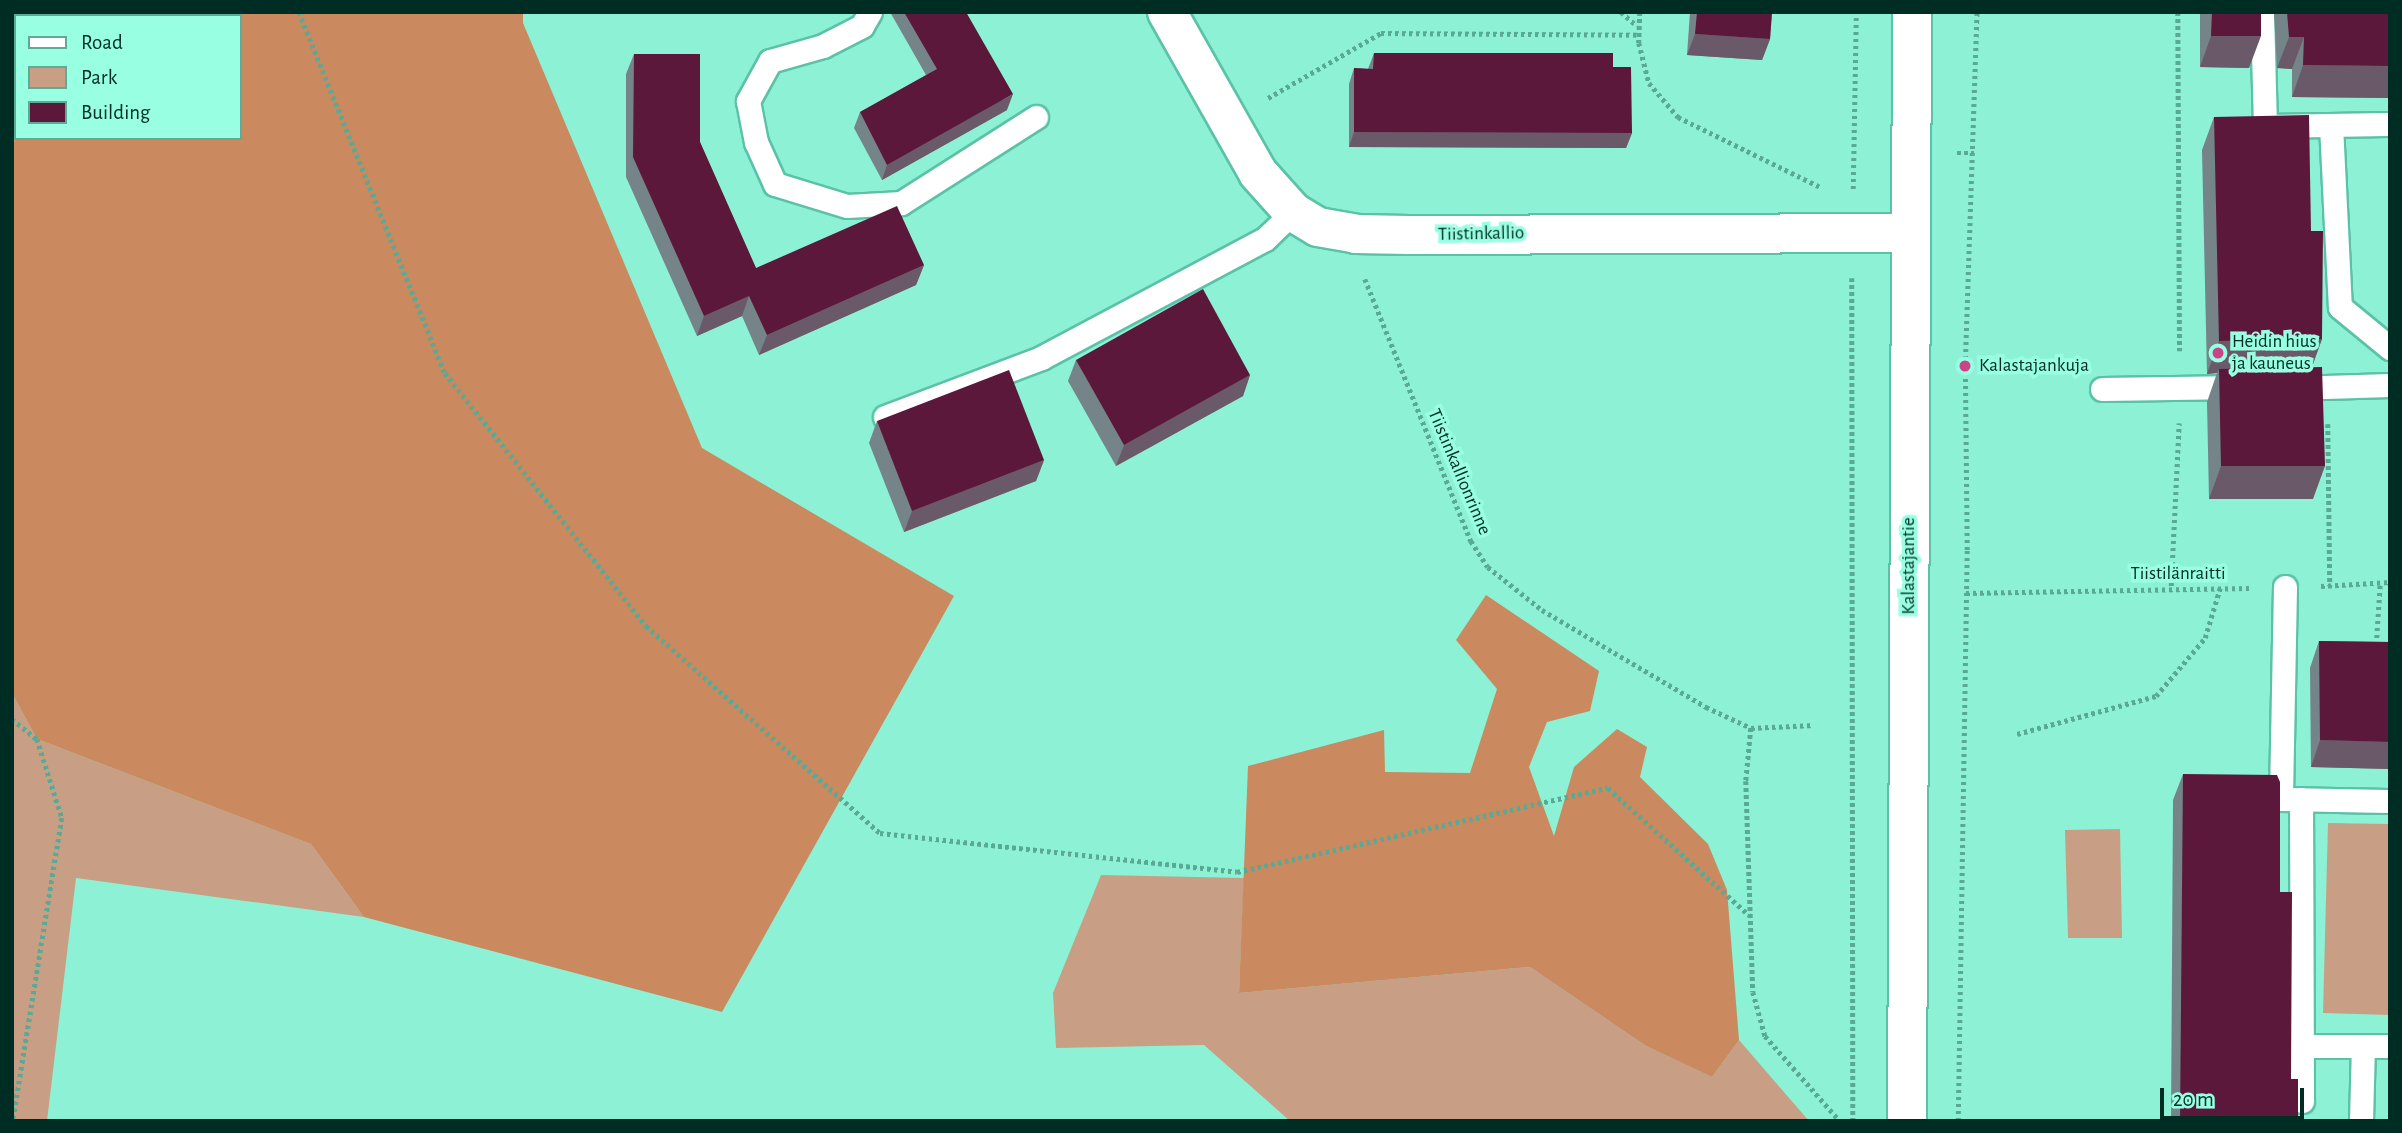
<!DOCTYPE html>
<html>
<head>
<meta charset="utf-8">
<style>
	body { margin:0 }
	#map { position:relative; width:2402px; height:1133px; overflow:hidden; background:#8cf1d5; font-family:"Alegreya Sans",sans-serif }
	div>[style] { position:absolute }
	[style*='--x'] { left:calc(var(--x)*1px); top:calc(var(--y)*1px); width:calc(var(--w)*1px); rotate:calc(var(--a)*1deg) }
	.green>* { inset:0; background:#c89f84 }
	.forest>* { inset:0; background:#ca895e }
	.path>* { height:4.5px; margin-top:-2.25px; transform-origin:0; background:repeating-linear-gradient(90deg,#59a994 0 3.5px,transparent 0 7px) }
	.roads { filter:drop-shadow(2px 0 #5bc2a7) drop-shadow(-2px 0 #5bc2a7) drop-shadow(0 2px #5bc2a7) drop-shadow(0 -2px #5bc2a7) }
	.service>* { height:23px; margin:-11.5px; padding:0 11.5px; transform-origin:11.5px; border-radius:11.5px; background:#fff }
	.minor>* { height:38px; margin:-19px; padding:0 19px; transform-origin:19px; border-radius:19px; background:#fff }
	.secondary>* { height:38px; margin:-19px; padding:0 19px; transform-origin:19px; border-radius:19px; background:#fff }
	.wall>* { inset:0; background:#748488 }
	.shaded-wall>* { inset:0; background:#6a5968 }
	.building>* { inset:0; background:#5c183a }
	.dots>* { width:19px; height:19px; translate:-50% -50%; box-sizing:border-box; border:4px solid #99ffe2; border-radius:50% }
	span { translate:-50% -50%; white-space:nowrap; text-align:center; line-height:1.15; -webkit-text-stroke:7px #99ffe2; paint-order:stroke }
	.street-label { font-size:19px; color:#002d23 }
	.poi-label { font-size:19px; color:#002d23 }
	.left { translate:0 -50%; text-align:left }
	.frame { position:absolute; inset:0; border:14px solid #002d23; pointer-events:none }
	.legend { position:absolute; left:14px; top:14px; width:228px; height:126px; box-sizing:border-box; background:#99ffe2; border:2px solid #5cab96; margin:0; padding:9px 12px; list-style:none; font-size:21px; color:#002d23 }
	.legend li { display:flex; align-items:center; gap:14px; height:35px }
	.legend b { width:35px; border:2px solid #5cab96 }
	.scale { position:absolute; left:2160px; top:1088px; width:144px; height:32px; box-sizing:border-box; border:4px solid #002d23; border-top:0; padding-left:9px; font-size:21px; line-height:24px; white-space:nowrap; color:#002d23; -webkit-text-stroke:5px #99ffe2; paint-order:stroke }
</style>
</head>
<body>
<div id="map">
	<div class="green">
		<div style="clip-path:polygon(12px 12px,71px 12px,16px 16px,16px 138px,12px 147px)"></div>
		<div style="clip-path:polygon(12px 693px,37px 739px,311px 844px,364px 917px,76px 878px,47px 1121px,12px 1121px)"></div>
		<div style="clip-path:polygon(2328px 823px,2390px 824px,2390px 1015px,2323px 1013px)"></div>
		<div style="clip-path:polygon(2120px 829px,2122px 938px,2068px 938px,2065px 830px)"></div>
		<div style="clip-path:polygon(1101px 875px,1244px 878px,1239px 993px,1530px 967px,1646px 1046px,1712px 1077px,1739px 1040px,1809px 1121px,1290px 1121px,1204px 1045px,1056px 1048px,1053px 993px)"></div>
	</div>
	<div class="forest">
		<div style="clip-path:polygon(71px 12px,523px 12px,523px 23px,702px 448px,954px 596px,722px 1012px,364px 917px,311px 844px,37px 739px,12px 693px,12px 147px,16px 138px,240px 138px,240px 16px,70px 16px)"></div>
		<div style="clip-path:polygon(1486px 595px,1599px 671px,1590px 711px,1547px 722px,1529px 767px,1554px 836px,1574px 767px,1617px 729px,1647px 747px,1640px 777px,1708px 844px,1727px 890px,1739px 1040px,1712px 1077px,1646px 1046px,1530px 967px,1239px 993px,1248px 766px,1384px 730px,1385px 772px,1470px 773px,1497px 689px,1456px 640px)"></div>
	</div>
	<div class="path">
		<div style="--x:299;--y:12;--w:389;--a:68"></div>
		<div style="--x:445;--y:373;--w:323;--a:51.5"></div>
		<div style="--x:646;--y:626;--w:312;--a:41.5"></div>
		<div style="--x:880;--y:833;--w:359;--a:6.2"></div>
		<div style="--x:1237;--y:872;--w:380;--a:-12.8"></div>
		<div style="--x:1608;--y:788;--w:190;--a:42"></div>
		<div style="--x:1621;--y:12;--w:21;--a:41"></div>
		<div style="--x:1640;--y:12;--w:31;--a:92"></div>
		<div style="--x:1639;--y:43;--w:41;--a:76"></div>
		<div style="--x:1649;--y:83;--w:45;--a:49.5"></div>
		<div style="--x:1678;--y:117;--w:158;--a:26.2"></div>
		<div style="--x:2178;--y:12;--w:339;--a:89.7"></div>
		<div style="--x:1268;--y:98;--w:130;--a:-29.9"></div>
		<div style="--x:1381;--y:33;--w:257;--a:0.4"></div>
		<div style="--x:1957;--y:153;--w:17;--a:0"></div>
		<div style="--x:1853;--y:189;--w:177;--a:-89"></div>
		<div style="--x:1852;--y:278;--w:843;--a:89.93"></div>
		<div style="--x:1365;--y:279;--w:283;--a:68"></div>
		<div style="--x:1471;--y:541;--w:31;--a:57"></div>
		<div style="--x:1488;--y:567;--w:69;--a:38.5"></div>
		<div style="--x:1542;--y:610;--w:191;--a:30.6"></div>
		<div style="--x:1706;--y:707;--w:50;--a:25"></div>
		<div style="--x:1751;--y:728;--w:62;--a:-2.8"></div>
		<div style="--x:2328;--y:424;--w:162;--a:89.3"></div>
		<div style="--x:2171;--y:586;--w:163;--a:-87.2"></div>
		<div style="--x:2321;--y:586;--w:69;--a:-3.3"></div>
		<div style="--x:1966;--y:593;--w:283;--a:-1"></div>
		<div style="--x:2376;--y:645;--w:62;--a:-86.3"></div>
		<div style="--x:12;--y:719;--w:32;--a:39"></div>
		<div style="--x:37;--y:739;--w:83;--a:72.4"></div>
		<div style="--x:62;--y:818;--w:307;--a:99.2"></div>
		<div style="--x:1751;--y:728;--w:53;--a:95.4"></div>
		<div style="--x:1746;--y:781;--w:211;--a:88.1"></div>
		<div style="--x:1753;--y:992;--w:46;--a:74.7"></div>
		<div style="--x:1765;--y:1036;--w:113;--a:48.6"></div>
		<div style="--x:2017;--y:734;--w:144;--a:-15.3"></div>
		<div style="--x:2156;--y:696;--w:76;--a:-49.8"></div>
		<div style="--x:2205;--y:638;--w:52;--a:-73.3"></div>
		<div style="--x:1958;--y:1121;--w:571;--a:-89.1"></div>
		<div style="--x:1967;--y:550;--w:184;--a:-90.6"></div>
		<div style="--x:1965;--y:366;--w:354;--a:-88.1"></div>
	</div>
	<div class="roads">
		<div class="service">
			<div style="--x:870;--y:12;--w:16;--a:120"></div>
			<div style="--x:862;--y:26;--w:44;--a:152.9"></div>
			<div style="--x:823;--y:46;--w:55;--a:164.2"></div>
			<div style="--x:770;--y:61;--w:46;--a:118.8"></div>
			<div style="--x:748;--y:101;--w:42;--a:79"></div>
			<div style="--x:756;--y:142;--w:46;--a:65.7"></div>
			<div style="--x:775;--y:184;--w:75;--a:17"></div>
			<div style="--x:847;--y:206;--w:54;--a:-3.2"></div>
			<div style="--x:901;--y:203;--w:160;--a:-32.5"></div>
			<div style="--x:2262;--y:12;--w:114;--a:88.5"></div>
			<div style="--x:2265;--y:126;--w:125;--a:-0.9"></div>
			<div style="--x:2331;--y:125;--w:182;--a:87.2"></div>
			<div style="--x:2340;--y:307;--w:65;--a:39.4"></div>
			<div style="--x:2292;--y:388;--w:98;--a:-1.8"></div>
			<div style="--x:2102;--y:389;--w:141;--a:-0.8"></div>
			<div style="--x:885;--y:417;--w:167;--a:-20.7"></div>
			<div style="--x:1041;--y:358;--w:254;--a:-28"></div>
			<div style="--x:1265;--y:239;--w:39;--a:-44"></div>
			<div style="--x:2285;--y:587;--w:212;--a:91.1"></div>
			<div style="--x:2281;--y:799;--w:109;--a:1.1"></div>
			<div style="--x:2301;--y:799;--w:302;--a:89.8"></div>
			<div style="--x:2302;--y:1046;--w:88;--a:0"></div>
			<div style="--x:2361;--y:1121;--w:75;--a:-88.5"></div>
		</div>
		<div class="minor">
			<div style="--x:1167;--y:12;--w:185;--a:60.5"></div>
			<div style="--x:1258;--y:173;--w:52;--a:48.1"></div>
			<div style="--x:1293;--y:212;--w:29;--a:31"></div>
			<div style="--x:1318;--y:227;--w:39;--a:10"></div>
			<div style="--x:1356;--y:234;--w:53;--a:1.1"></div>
			<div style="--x:1409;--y:235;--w:501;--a:-0.23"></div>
		</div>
		<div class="secondary">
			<div style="--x:1907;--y:1121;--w:1109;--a:-89.74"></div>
		</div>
	</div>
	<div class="wall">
		<div style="clip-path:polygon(890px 12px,966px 12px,1007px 110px,882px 180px,854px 128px,860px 112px,926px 75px)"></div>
		<div style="clip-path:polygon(1690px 12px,1772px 12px,1770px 39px,1762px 60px,1687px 55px)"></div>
		<div style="clip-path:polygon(2200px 12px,2261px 12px,2249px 68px,2200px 67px)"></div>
		<div style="clip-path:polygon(2274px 12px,2390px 12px,2390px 98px,2292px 97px,2292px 69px,2277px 68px)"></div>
		<div style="clip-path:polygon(1374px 53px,1613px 67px,1632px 133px,1626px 148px,1349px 147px,1349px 84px,1354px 68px,1368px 69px)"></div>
		<div style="clip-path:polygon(634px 54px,700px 142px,756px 268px,924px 265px,916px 285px,759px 355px,742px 316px,697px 336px,626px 177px,626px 74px)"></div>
		<div style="clip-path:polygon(2214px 117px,2311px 231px,2322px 339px,2312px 367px,2313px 499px,2209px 499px,2207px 402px,2217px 373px,2207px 374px,2202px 150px)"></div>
		<div style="clip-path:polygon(1076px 360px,1250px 375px,1243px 396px,1116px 466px,1068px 381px)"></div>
		<div style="clip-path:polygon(877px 421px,1044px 460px,1036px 481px,904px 532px,869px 443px)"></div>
		<div style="clip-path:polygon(2319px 641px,2390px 642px,2390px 769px,2311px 767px,2310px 668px)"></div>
		<div style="clip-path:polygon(2183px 774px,2280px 892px,2291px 1079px,2298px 1121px,2171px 1121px,2173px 800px)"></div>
	</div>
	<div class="shaded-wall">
		<div style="clip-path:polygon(1695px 34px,1770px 39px,1762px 60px,1687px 55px)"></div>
		<div style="clip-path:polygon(2211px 36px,2261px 36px,2249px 68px,2200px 67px)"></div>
		<div style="clip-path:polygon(2289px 37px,2304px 37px,2292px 69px,2277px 68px)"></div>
		<div style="clip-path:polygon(2303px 65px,2390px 66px,2390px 98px,2292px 97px)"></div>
		<div style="clip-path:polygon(1013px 94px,1007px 110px,882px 180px,887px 165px)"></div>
		<div style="clip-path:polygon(1354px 132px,1632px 133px,1626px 148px,1349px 147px)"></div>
		<div style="clip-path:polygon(924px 265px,916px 285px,759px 355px,767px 335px)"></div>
		<div style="clip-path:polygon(749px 296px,742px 316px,697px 336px,704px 316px)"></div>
		<div style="clip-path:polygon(2322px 339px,2310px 372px,2219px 369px,2217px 373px,2207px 374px,2219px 341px)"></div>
		<div style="clip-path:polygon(1250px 375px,1243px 396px,1116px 466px,1124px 445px)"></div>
		<div style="clip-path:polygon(1044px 460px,1036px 481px,904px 532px,912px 511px)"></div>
		<div style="clip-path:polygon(2221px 466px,2325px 466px,2313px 499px,2209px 499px)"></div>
		<div style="clip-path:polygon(2320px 740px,2390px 742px,2390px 769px,2311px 767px)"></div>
	</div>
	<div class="building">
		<div style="clip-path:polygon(904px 12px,966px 12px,1013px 94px,887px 165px,860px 112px,937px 69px)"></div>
		<div style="clip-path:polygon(1697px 12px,1772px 12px,1770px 39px,1695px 34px)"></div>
		<div style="clip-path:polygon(2212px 12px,2261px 12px,2261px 36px,2211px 36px)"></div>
		<div style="clip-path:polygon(2287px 12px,2390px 12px,2390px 66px,2303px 65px,2304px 37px,2289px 37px)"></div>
		<div style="clip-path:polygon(1374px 53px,1613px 53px,1613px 67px,1631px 67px,1632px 133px,1354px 132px,1354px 68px,1373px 69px)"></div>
		<div style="clip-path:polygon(634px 54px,700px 54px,700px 142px,756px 268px,897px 206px,924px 265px,767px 335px,749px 296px,704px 316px,633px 157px)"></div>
		<div style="clip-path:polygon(2309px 115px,2311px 231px,2323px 231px,2322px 339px,2219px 341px,2214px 117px)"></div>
		<div style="clip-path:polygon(1203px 289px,1250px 375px,1124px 445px,1076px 360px)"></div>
		<div style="clip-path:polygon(2322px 367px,2325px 466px,2221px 466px,2219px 369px)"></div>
		<div style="clip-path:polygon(1009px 370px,1044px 460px,912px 511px,877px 421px)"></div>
		<div style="clip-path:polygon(2319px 641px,2390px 642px,2390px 742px,2320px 740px)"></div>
		<div style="clip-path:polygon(2183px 774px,2277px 775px,2280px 782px,2280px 892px,2292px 892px,2291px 1079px,2298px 1079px,2298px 1121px,2180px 1121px)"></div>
	</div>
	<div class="dots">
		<div style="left:2218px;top:353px;background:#ca4486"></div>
		<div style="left:1965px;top:366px;background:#ca4486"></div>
	</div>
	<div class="street-label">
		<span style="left:1481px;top:234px;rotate:-1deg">Tiistinkallio</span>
		<span style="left:1459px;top:472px;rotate:67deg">Tiistinkallionrinne</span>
		<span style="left:1909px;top:566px;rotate:-90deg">Kalastajantie</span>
		<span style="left:2178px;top:574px">Tiistilänraitti</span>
	</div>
	<div class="poi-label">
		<span class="left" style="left:2232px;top:353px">Heidin hius<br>ja kauneus</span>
		<span class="left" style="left:1979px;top:366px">Kalastajankuja</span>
	</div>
	<div class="frame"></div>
	<ul class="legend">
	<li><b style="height:9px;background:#fff"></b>Road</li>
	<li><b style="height:19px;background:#c89f84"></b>Park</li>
	<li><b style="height:19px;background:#5c183a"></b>Building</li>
	</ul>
	<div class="scale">20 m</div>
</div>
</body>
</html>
